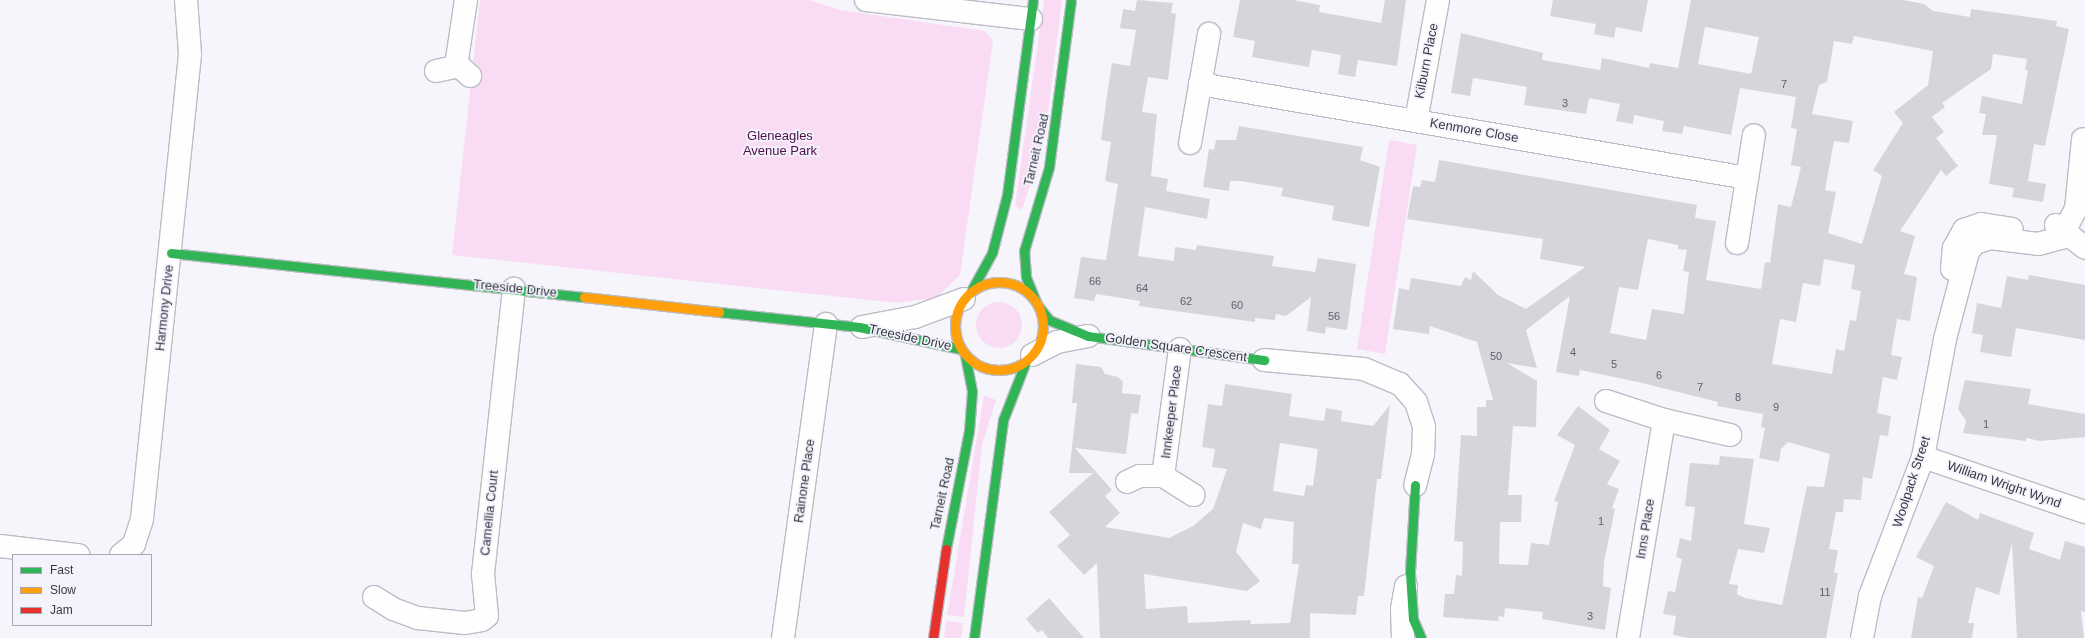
<!DOCTYPE html>
<html>
<head>
<meta charset="utf-8">
<style>
	body { margin:0 }
	#map { position:relative; width:2085px; height:638px; overflow:hidden; background:#f5f5fb; font-family:Helvetica,sans-serif }
	div>[style] { position:absolute }
	[style*='--x'] { left:calc(var(--x)*1px); top:calc(var(--y)*1px); width:calc(var(--w)*1px); rotate:calc(var(--a)*1deg) }
	.green>* { inset:0; background:#f9dcf4 }
	.round { border-radius:50% }
	.building>* { inset:0; background:#d7d5dc }
	.roads { filter:drop-shadow(1px 0 #bcbdc4) drop-shadow(-1px 0 #bcbdc4) drop-shadow(0 1px #bcbdc4) drop-shadow(0 -1px #bcbdc4) }
	.street>* { height:22px; margin:-11px; padding:0 11px; transform-origin:11px; border-radius:11px; background:#fefefe }
	.fast>* { height:9px; margin:-4.5px; padding:0 4.5px; transform-origin:4.5px; border-radius:4.5px; background:#30b455 }
	.slow>* { height:9px; margin:-4.5px; padding:0 4.5px; transform-origin:4.5px; border-radius:4.5px; background:#ff9f0a }
	.slow>.ring { margin:-4.5px; padding:0; box-sizing:content-box; background:none; border:9px solid #ff9f0a; border-radius:50% }
	.jam>* { height:9px; margin:-4.5px; padding:0 4.5px; transform-origin:4.5px; border-radius:4.5px; background:#e5322d }
	span { translate:-50% -50%; white-space:nowrap; text-align:center; line-height:1.15; -webkit-text-stroke:3.5px #f3f3fd; paint-order:stroke }
	.number-label { font-size:11px; color:#605f68 }
	.number-label span { -webkit-text-stroke-width:0 }
	.street-label { font-size:13px; color:#383842 }
	.park-label { font-size:13px; color:#500d46 }
	.legend { position:absolute; left:12px; top:554px; width:140px; height:72px; box-sizing:border-box; background:#f3f3fd; border:1px solid #a8a8b2; margin:0; padding:5px 7px; list-style:none; font-size:12px; color:#383842 }
	.legend li { display:flex; align-items:center; gap:8px; height:20px }
	.legend b { width:20px; border:1px solid #a8a8b2 }
</style>
</head>
<body>
<div id="map">
	<div class="green">
		<div style="clip-path:polygon(480px 0,809px 0,840px 10px,985px 31px,993px 41px,960px 275px,936px 298px,897px 303px,452px 255px)"></div>
		<div style="clip-path:polygon(1044px 0,1062px 0,1048px 112px,1041px 150px,1022px 210px,1015px 206px)"></div>
		<div style="clip-path:polygon(1389px 140px,1417px 145px,1385px 354px,1357px 349px)"></div>
		<div class="round" style="left:976px;top:302px;width:46px;height:46px"></div>
		<div style="clip-path:polygon(984px 396px,996px 400px,982px 445px,964px 617px,947px 615px)"></div>
		<div style="clip-path:polygon(946px 621px,963px 623px,961px 638px,944px 638px)"></div>
	</div>
	<div class="building">
		<div style="clip-path:polygon(1137px 0,1173px 3px,1171px 13px,1176px 14px,1168px 80px,1148px 77px,1142px 112px,1157px 114px,1151px 176px,1168px 179px,1166px 191px,1210px 199px,1207px 219px,1145px 207px,1138px 256px,1174px 261px,1175px 247px,1196px 250px,1197px 245px,1274px 256px,1272px 266px,1315px 272px,1318px 258px,1356px 264px,1347px 330px,1326px 327px,1325px 334px,1307px 331px,1311px 297px,1286px 316px,1276px 314px,1275px 320px,1255px 318px,1255px 322px,1139px 306px,1140px 301px,1096px 294px,1094px 301px,1074px 298px,1081px 257px,1106px 260px,1118px 184px,1105px 181px,1111px 142px,1101px 140px,1107px 95px,1112px 63px,1130px 66px,1136px 30px,1120px 28px,1123px 9px,1135px 11px)"></div>
		<div style="clip-path:polygon(1240px 0,1293px 0,1320px 5px,1319px 12px,1381px 23px,1385px 0,1406px 0,1397px 66px,1358px 60px,1355px 77px,1338px 74px,1341px 55px,1312px 50px,1309px 67px,1252px 57px,1255px 41px,1233px 37px)"></div>
		<div style="clip-path:polygon(1553px 0,1648px 0,1642px 32px,1616px 27px,1614px 38px,1594px 34px,1596px 24px,1550px 16px)"></div>
		<div style="clip-path:polygon(evenodd,1691px 0,1903px 0,1924px 4px,1933px 11px,1970px 17px,1971px 9px,2057px 21px,2056px 26px,2069px 29px,2045px 146px,2034px 144px,2028px 181px,2046px 184px,2043px 202px,2012px 197px,2014px 188px,1989px 184px,1997px 135px,1982px 135px,1986px 114px,1979px 113px,1982px 96px,2022px 104px,2028px 70px,2025px 70px,2027px 59px,1993px 54px,1991px 69px,1942px 103px,1945px 107px,1932px 117px,1944px 132px,1936px 138px,1958px 166px,1946px 176px,1941px 170px,1900px 231px,1915px 236px,1904px 274px,1917px 277px,1910px 321px,1897px 319px,1891px 355px,1902px 357px,1897px 380px,1883px 377px,1877px 413px,1891px 416px,1888px 436px,1880px 435px,1872px 479px,1863px 477px,1861px 500px,1844px 499px,1843px 512px,1836px 512px,1829px 549px,1838px 550px,1834px 573px,1838px 573px,1826px 638px,1689px 638px,1673px 635px,1676px 616px,1663px 614px,1668px 591px,1675px 592px,1682px 559px,1676px 557px,1680px 538px,1691px 541px,1695px 507px,1685px 506px,1690px 463px,1719px 465px,1720px 456px,1754px 459px,1744px 524px,1770px 528px,1764px 553px,1738px 549px,1729px 584px,1738px 585px,1737px 594px,1745px 598px,1782px 605px,1807px 486px,1824px 487px,1830px 454px,1788px 442px,1781px 449px,1779px 462px,1759px 458px,1765px 428px,1761px 427px,1763px 414px,1717px 406px,1718px 402px,1638px 382px,1580px 370px,1579px 376px,1556px 372px,1570px 296px,1526px 330px,1537px 368px,1507px 363px,1537px 381px,1536px 427px,1513px 426px,1508px 495px,1522px 495px,1521px 522px,1500px 522px,1499px 564px,1528px 565px,1531px 543px,1549px 545px,1558px 502px,1554px 501px,1575px 445px,1557px 435px,1578px 406px,1610px 430px,1599px 449px,1620px 461px,1607px 484px,1619px 489px,1612px 508px,1615px 509px,1604px 562px,1603px 586px,1611px 588px,1605px 630px,1542px 619px,1543px 612px,1505px 608px,1504px 617px,1499px 616px,1498px 621px,1443px 617px,1445px 594px,1454px 594px,1456px 575px,1462px 576px,1463px 542px,1454px 541px,1461px 435px,1477px 436px,1477px 407px,1486px 407px,1486px 400px,1493px 400px,1477px 342px,1430px 326px,1429px 334px,1393px 329px,1399px 288px,1409px 290px,1411px 278px,1461px 286px,1465px 277px,1471px 280px,1473px 271px,1498px 295px,1526px 309px,1585px 267px,1540px 259px,1543px 239px,1407px 219px,1413px 186px,1420px 187px,1422px 180px,1435px 182px,1439px 160px,1697px 205px,1695px 218px,1716px 221px,1706px 280px,1761px 289px,1765px 262px,1770px 263px,1778px 204px,1791px 207px,1801px 167px,1791px 165px,1797px 129px,1791px 128px,1796px 97px,1740px 88px,1731px 135px,1684px 126px,1682px 134px,1662px 131px,1664px 121px,1634px 115px,1633px 124px,1616px 121px,1620px 104px,1589px 98px,1586px 114px,1524px 105px,1527px 87px,1473px 78px,1470px 96px,1451px 93px,1461px 33px,1543px 53px,1542px 60px,1600px 70px,1602px 58px,1649px 68px,1650px 63px,1678px 68px,1691px 0,1705px 27px,1759px 37px,1751px 74px,1698px 64px,1705px 27px,1691px 0,1854px 36px,1933px 51px,1928px 85px,1894px 112px,1903px 123px,1873px 170px,1882px 176px,1862px 244px,1828px 233px,1836px 192px,1825px 190px,1834px 141px,1849px 143px,1853px 121px,1812px 114px,1819px 85px,1827px 82px,1834px 41px,1852px 44px,1854px 36px,1691px 0,1648px 239px,1678px 245px,1678px 249px,1687px 250px,1683px 271px,1689px 272px,1684px 314px,1652px 309px,1646px 340px,1610px 333px,1619px 287px,1638px 290px,1648px 239px,1691px 0,1824px 259px,1855px 265px,1851px 289px,1861px 291px,1856px 321px,1850px 320px,1844px 351px,1836px 349px,1832px 374px,1772px 364px,1780px 319px,1796px 322px,1803px 283px,1820px 286px,1824px 259px)"></div>
		<div style="clip-path:polygon(1239px 126px,1363px 147px,1360px 160px,1380px 167px,1369px 227px,1332px 220px,1334px 206px,1281px 196px,1283px 188px,1241px 181px,1230px 181px,1229px 191px,1203px 187px,1209px 149px,1214px 150px,1216px 140px,1236px 140px)"></div>
		<div style="clip-path:polygon(2029px 275px,2085px 285px,2085px 340px,2016px 328px,2011px 357px,1980px 352px,1983px 335px,1972px 333px,1977px 303px,2001px 308px,2007px 276px,2028px 280px)"></div>
		<div style="clip-path:polygon(evenodd,1076px 364px,1101px 367px,1105px 374px,1118px 377px,1123px 382px,1122px 393px,1141px 395px,1138px 414px,1131px 413px,1126px 454px,1075px 448px,1112px 490px,1105px 496px,1120px 513px,1105px 527px,1169px 538px,1193px 526px,1213px 509px,1227px 469px,1212px 467px,1215px 449px,1202px 447px,1208px 404px,1222px 406px,1225px 384px,1292px 394px,1289px 416px,1324px 421px,1326px 408px,1342px 411px,1341px 421px,1373px 426px,1390px 405px,1381px 479px,1377px 479px,1364px 596px,1358px 596px,1356px 615px,1310px 613px,1310px 638px,1100px 638px,1097px 563px,1084px 575px,1057px 546px,1070px 535px,1049px 512px,1093px 473px,1069px 473px,1077px 403px,1072px 403px,1076px 364px,1280px 443px,1318px 449px,1313px 486px,1306px 485px,1304px 496px,1273px 491px,1280px 443px,1076px 364px,1264px 518px,1294px 522px,1292px 564px,1299px 564px,1290px 623px,1251px 624px,1250px 620px,1188px 623px,1187px 606px,1146px 609px,1144px 574px,1247px 591px,1260px 581px,1236px 552px,1243px 523px,1261px 529px,1264px 518px)"></div>
		<div style="clip-path:polygon(1965px 380px,2031px 389px,2028px 404px,2085px 414px,2085px 437px,2040px 441px,2026px 438px,2026px 441px,1963px 433px,1966px 421px,1958px 409px)"></div>
		<div style="clip-path:polygon(1946px 502px,1978px 520px,1980px 513px,2034px 533px,2029px 549px,2060px 560px,2065px 541px,2085px 547px,2085px 612px,2081px 611px,2084px 638px,2017px 638px,2012px 543px,1999px 595px,1976px 587px,1968px 623px,1974px 623px,1972px 638px,1911px 638px,1918px 597px,1922px 598px,1934px 566px,1916px 557px)"></div>
		<div style="clip-path:polygon(1049px 598px,1084px 638px,1048px 638px,1042px 630px,1038px 633px,1026px 619px)"></div>
	</div>
	<div class="roads">
		<div class="street">
			<div style="--x:866;--y:0;--w:166;--a:6.6"></div>
			<div style="--x:456;--y:66;--w:67;--a:-81.4"></div>
			<div style="--x:436;--y:71;--w:24;--a:-12"></div>
			<div style="--x:459;--y:66;--w:15;--a:42"></div>
			<div style="--x:1200;--y:84;--w:555;--a:9.75"></div>
			<div style="--x:1416;--y:121;--w:123;--a:-79.7"></div>
			<div style="--x:1190;--y:143;--w:111;--a:-80.1"></div>
			<div style="--x:2056;--y:225;--w:37;--a:38"></div>
			<div style="--x:1737;--y:243;--w:109;--a:-81.1"></div>
			<div style="--x:1952;--y:269;--w:21;--a:-85"></div>
			<div style="--x:1954;--y:248;--w:21;--a:-61"></div>
			<div style="--x:1964;--y:230;--w:18;--a:-19"></div>
			<div style="--x:1981;--y:224;--w:31;--a:9"></div>
			<div style="--x:862;--y:327;--w:54;--a:-10.7"></div>
			<div style="--x:915;--y:317;--w:52;--a:-20.2"></div>
			<div style="--x:1032;--y:355;--w:28;--a:-27"></div>
			<div style="--x:1057;--y:342;--w:32;--a:-11"></div>
			<div style="--x:1264;--y:360;--w:100;--a:5.1"></div>
			<div style="--x:1364;--y:369;--w:39;--a:23"></div>
			<div style="--x:1400;--y:384;--w:24;--a:48"></div>
			<div style="--x:1416;--y:402;--w:26;--a:72"></div>
			<div style="--x:1424;--y:427;--w:27;--a:92"></div>
			<div style="--x:1423;--y:454;--w:32;--a:104"></div>
			<div style="--x:1606;--y:401;--w:61;--a:18.1"></div>
			<div style="--x:1664;--y:420;--w:68;--a:12.8"></div>
			<div style="--x:1923;--y:457;--w:171;--a:18.8"></div>
			<div style="--x:1163;--y:476;--w:128;--a:-82.4"></div>
			<div style="--x:1127;--y:482;--w:14;--a:-25"></div>
			<div style="--x:1140;--y:476;--w:23;--a:0"></div>
			<div style="--x:1163;--y:476;--w:36;--a:32"></div>
			<div style="--x:0;--y:546;--w:79;--a:6.6"></div>
			<div style="--x:121;--y:555;--w:17;--a:-40"></div>
			<div style="--x:134;--y:544;--w:26;--a:-72"></div>
			<div style="--x:142;--y:519;--w:467;--a:-84.1"></div>
			<div style="--x:190;--y:54;--w:54;--a:-94.2"></div>
			<div style="--x:374;--y:597;--w:22;--a:32"></div>
			<div style="--x:393;--y:609;--w:27;--a:20"></div>
			<div style="--x:418;--y:618;--w:47;--a:6.1"></div>
			<div style="--x:465;--y:623;--w:17;--a:-10"></div>
			<div style="--x:482;--y:620;--w:6;--a:-39"></div>
			<div style="--x:487;--y:616;--w:42;--a:-95.4"></div>
			<div style="--x:483;--y:574;--w:287;--a:-83.8"></div>
			<div style="--x:783;--y:638;--w:317;--a:-82.2"></div>
			<div style="--x:1403;--y:638;--w:29;--a:-92"></div>
			<div style="--x:1402;--y:609;--w:23;--a:-80"></div>
			<div style="--x:1628;--y:638;--w:221;--a:-80.6"></div>
			<div style="--x:1862;--y:638;--w:43;--a:-79.2"></div>
			<div style="--x:1870;--y:596;--w:149;--a:-69.1"></div>
			<div style="--x:1923;--y:457;--w:120;--a:-79.4"></div>
			<div style="--x:1945;--y:339;--w:90;--a:-75.2"></div>
			<div style="--x:1968;--y:252;--w:11;--a:-52"></div>
			<div style="--x:1975;--y:243;--w:16;--a:-18"></div>
			<div style="--x:1990;--y:238;--w:48;--a:7.1"></div>
			<div style="--x:2038;--y:244;--w:24;--a:-15"></div>
			<div style="--x:2061;--y:238;--w:33;--a:-63"></div>
			<div style="--x:2076;--y:209;--w:70;--a:-84.3"></div>
		</div>
		<div class="fast">
			<div style="--x:171;--y:253;--w:415;--a:6.1"></div>
			<div style="--x:970;--y:293;--w:46;--a:-61.2"></div>
			<div style="--x:992;--y:253;--w:60;--a:-75.5"></div>
			<div style="--x:1007;--y:195;--w:197;--a:-82.4"></div>
			<div style="--x:1036;--y:302;--w:27;--a:-112"></div>
			<div style="--x:1026;--y:277;--w:26;--a:-94"></div>
			<div style="--x:1024;--y:251;--w:88;--a:-73.4"></div>
			<div style="--x:1049;--y:167;--w:168;--a:-82.5"></div>
			<div style="--x:1039;--y:307;--w:16;--a:52"></div>
			<div style="--x:1049;--y:320;--w:42;--a:22.3"></div>
			<div style="--x:1088;--y:336;--w:178;--a:7.8"></div>
			<div style="--x:719;--y:312;--w:141;--a:6.1"></div>
			<div style="--x:859;--y:327;--w:104;--a:12.2"></div>
			<div style="--x:1415;--y:485;--w:88;--a:93.3"></div>
			<div style="--x:1410;--y:573;--w:46;--a:86.3"></div>
			<div style="--x:1413;--y:619;--w:21;--a:67"></div>
			<div style="--x:946;--y:549;--w:120;--a:-79"></div>
			<div style="--x:969;--y:431;--w:40;--a:-85.7"></div>
			<div style="--x:972;--y:391;--w:37;--a:-101"></div>
			<div style="--x:974;--y:638;--w:220;--a:-82.4"></div>
			<div style="--x:1003;--y:420;--w:63;--a:-68.7"></div>
		</div>
		<div class="slow">
			<div class="ring" style="left:955px;top:282px;width:79px;height:79px"></div>
			<div style="--x:584;--y:297;--w:136;--a:6.3"></div>
		</div>
		<div class="jam">
			<div style="--x:933;--y:638;--w:90;--a:-81.7"></div>
		</div>
	</div>
	<div class="number-label">
		<span style="left:1784px;top:84px">7</span>
		<span style="left:1565px;top:103px">3</span>
		<span style="left:1095px;top:281px">66</span>
		<span style="left:1142px;top:288px">64</span>
		<span style="left:1186px;top:301px">62</span>
		<span style="left:1237px;top:305px">60</span>
		<span style="left:1334px;top:316px">56</span>
		<span style="left:1573px;top:352px">4</span>
		<span style="left:1496px;top:356px">50</span>
		<span style="left:1614px;top:364px">5</span>
		<span style="left:1659px;top:375px">6</span>
		<span style="left:1700px;top:387px">7</span>
		<span style="left:1738px;top:397px">8</span>
		<span style="left:1776px;top:407px">9</span>
		<span style="left:1986px;top:424px">1</span>
		<span style="left:1601px;top:521px">1</span>
		<span style="left:1825px;top:592px">11</span>
		<span style="left:1590px;top:616px">3</span>
	</div>
	<div class="street-label">
		<span style="left:1427px;top:61px;rotate:-79deg">Kilburn Place</span>
		<span style="left:1474px;top:131px;rotate:10deg">Kenmore Close</span>
		<span style="left:1037px;top:150px;rotate:-77deg">Tarneit Road</span>
		<span style="left:515px;top:289px;rotate:6deg">Treeside Drive</span>
		<span style="left:165px;top:308px;rotate:-84deg">Harmony Drive</span>
		<span style="left:910px;top:338px;rotate:12deg">Treeside Drive</span>
		<span style="left:1176px;top:348px;rotate:8deg">Golden Square Crescent</span>
		<span style="left:1172px;top:412px;rotate:-83deg">Innkeeper Place</span>
		<span style="left:805px;top:481px;rotate:-82deg">Rainone Place</span>
		<span style="left:1912px;top:482px;rotate:-72deg">Woolpack Street</span>
		<span style="left:2004px;top:485px;rotate:19deg">William Wright Wynd</span>
		<span style="left:943px;top:494px;rotate:-78deg">Tarneit Road</span>
		<span style="left:490px;top:513px;rotate:-84deg">Camellia Court</span>
		<span style="left:1646px;top:529px;rotate:-81deg">Inns Place</span>
	</div>
	<div class="park-label">
		<span style="left:780px;top:144px">Gleneagles<br>Avenue Park</span>
	</div>
	<ul class="legend">
	<li><b style="height:5px;background:#30b455"></b>Fast</li>
	<li><b style="height:5px;background:#ff9f0a"></b>Slow</li>
	<li><b style="height:5px;background:#e5322d"></b>Jam</li>
	</ul>
</div>
</body>
</html>
